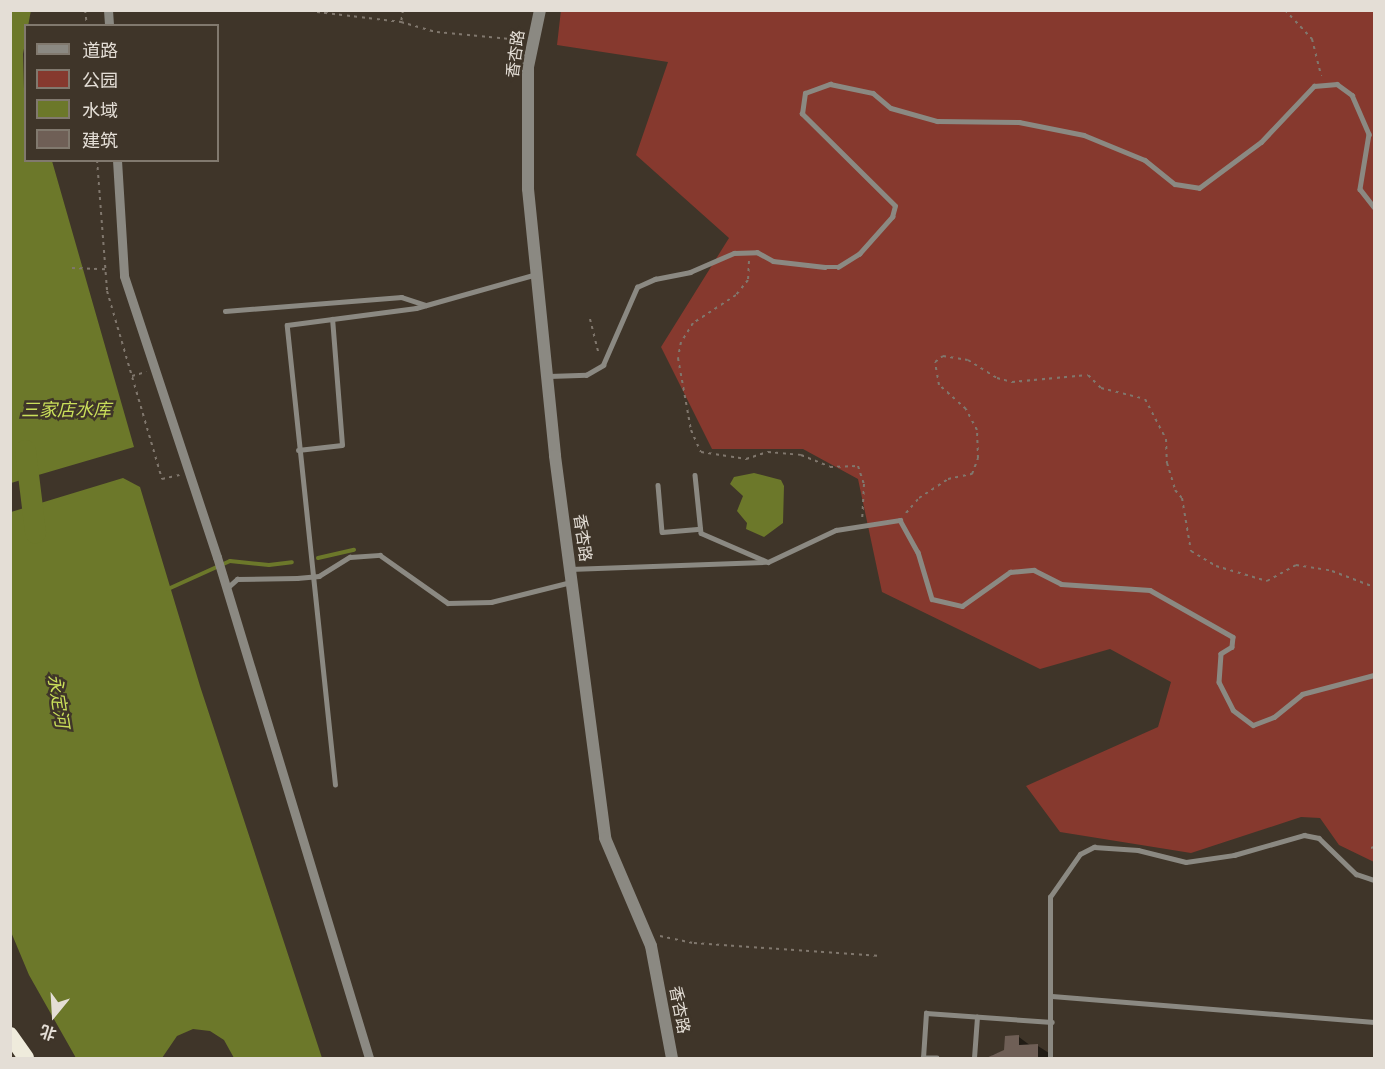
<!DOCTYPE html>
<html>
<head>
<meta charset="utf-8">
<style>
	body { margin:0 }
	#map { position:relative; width:1385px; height:1069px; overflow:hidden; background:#3f3529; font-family:Figtree,"Noto Sans SC",sans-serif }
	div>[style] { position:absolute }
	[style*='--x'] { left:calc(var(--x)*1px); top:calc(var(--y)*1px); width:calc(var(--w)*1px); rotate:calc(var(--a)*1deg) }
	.green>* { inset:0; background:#86392e }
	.water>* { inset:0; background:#6c782a }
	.shadow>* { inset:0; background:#0007 }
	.stream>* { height:4px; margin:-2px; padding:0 2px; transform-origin:2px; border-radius:2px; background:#6c782a }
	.river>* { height:21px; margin:-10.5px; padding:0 10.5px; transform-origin:10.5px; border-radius:10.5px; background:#6c782a }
	.building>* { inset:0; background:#6f5f56 }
	.path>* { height:2px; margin-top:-1px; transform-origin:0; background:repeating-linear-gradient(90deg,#80776d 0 3px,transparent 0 7.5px) }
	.service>* { height:4.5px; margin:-2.25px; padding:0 2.25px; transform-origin:2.25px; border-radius:2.25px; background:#8b8982 }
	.minor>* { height:9px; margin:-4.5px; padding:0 4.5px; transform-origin:4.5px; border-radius:4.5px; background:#8b8982 }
	.tertiary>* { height:12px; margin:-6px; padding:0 6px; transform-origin:6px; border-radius:6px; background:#8b8982 }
	.trunk>* { height:16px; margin:-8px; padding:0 8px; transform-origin:8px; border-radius:8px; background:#efebdc }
	.service-bridge>* { height:4.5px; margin:-2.25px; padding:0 2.25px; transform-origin:2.25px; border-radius:2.25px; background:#8b8982 }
	span { translate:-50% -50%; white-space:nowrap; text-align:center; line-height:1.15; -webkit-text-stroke:5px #3f3529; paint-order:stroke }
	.street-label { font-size:16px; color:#e4ded6 }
	.water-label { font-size:18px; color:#cadf5a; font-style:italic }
	.frame { position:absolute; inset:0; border:12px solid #e4ded6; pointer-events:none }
	.legend { position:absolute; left:24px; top:24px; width:195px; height:138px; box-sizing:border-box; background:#3f3529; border:2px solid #81796e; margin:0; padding:8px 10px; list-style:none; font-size:18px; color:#e4ded6 }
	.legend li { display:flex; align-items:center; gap:12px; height:30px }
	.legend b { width:30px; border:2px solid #81796e }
	.north { position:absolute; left:24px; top:985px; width:60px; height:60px; -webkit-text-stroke:4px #3f3529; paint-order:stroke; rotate:198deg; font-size:16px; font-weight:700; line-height:24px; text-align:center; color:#e4ded6 }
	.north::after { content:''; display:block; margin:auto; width:21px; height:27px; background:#e4ded6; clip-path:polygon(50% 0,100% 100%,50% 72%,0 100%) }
</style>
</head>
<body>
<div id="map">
	<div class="green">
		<div style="clip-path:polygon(561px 10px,1374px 11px,1374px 862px,1339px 845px,1320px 818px,1301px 817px,1191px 853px,1060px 832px,1026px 786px,1158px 727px,1171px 682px,1110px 649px,1040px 669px,882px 592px,858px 479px,803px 449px,712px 449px,661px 347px,729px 238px,636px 155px,668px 62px,557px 45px)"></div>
	</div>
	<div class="water">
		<div style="clip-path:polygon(31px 10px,23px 54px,26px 160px,52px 161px,134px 447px,11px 483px,10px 11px)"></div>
		<div style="clip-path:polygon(754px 473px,781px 480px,784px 486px,783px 523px,764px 537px,746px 529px,747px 523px,737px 511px,743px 496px,730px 484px,734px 477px)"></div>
		<div style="clip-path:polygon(123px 478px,140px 487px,200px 686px,322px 1058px,234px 1058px,224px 1040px,210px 1031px,193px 1029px,177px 1036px,162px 1058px,76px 1058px,29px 975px,11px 932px,11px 512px)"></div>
	</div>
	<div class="shadow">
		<div style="clip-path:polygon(1006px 1037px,1019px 1037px,1031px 1046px,1038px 1046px,1049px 1053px,1049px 1058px,992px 1058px,992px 1055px,1005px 1051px)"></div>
	</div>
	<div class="stream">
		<div style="--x:318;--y:558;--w:37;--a:-13"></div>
		<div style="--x:168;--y:589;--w:68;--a:-24.3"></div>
		<div style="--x:230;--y:561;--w:39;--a:6"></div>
		<div style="--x:269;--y:565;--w:23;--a:-7"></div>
	</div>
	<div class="river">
		<div style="--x:25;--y:450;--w:83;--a:83"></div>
	</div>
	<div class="building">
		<div style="clip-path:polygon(1019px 1035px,1019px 1045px,1038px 1044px,1038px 1059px,984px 1059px,1004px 1050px,1005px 1036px)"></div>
	</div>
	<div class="path">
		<div style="--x:85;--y:10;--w:16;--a:83"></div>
		<div style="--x:403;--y:10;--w:12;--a:99"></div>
		<div style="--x:401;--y:22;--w:37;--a:16"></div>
		<div style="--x:437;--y:32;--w:85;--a:5.4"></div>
		<div style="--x:1285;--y:10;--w:40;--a:47"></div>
		<div style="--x:1312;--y:39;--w:38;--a:76"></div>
		<div style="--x:317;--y:12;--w:85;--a:6.8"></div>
		<div style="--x:97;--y:160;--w:131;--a:85.6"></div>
		<div style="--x:107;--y:291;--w:196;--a:73.7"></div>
		<div style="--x:162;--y:479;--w:18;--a:-13"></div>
		<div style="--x:749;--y:261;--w:19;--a:93"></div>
		<div style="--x:748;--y:280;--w:19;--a:129"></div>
		<div style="--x:736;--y:295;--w:51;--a:146.9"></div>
		<div style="--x:693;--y:323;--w:22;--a:122"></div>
		<div style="--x:681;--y:342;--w:16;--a:101"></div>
		<div style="--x:678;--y:358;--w:73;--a:79.8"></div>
		<div style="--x:691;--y:430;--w:24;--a:66"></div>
		<div style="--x:701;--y:452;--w:46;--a:8.8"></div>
		<div style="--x:746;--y:459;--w:23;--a:-18"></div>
		<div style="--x:768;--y:452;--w:33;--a:5"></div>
		<div style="--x:801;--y:455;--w:31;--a:22"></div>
		<div style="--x:830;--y:467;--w:28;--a:-2"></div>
		<div style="--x:858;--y:466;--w:19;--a:72"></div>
		<div style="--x:864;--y:484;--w:33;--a:93"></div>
		<div style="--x:72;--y:268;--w:33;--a:2"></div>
		<div style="--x:590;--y:319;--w:36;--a:76"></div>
		<div style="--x:132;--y:376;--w:15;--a:-16"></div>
		<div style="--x:906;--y:513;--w:20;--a:-49"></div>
		<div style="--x:919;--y:498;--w:35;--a:-33"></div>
		<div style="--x:948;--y:479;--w:25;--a:-12"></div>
		<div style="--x:972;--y:474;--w:17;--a:-69"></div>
		<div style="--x:978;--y:458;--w:28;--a:-92"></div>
		<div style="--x:977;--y:430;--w:24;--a:-118"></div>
		<div style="--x:966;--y:409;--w:36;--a:-138"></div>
		<div style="--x:939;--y:385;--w:23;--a:-100"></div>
		<div style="--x:935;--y:362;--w:10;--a:-37"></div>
		<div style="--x:943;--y:356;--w:25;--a:9"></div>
		<div style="--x:968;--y:360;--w:34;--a:32"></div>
		<div style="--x:997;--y:378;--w:16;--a:15"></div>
		<div style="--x:1012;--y:382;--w:76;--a:-5.3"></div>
		<div style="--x:1088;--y:375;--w:18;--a:45"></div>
		<div style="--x:1101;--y:388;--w:45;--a:14"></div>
		<div style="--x:1145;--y:399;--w:45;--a:62.3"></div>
		<div style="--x:1166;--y:439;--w:24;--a:88"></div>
		<div style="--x:1167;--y:463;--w:28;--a:73"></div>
		<div style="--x:1175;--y:490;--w:11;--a:49"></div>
		<div style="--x:1182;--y:498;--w:54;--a:80.4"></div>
		<div style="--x:1191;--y:551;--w:29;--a:31"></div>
		<div style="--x:1216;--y:566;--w:53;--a:16.4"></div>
		<div style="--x:1267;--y:581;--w:33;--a:-29"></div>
		<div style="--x:1296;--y:565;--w:36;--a:9"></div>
		<div style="--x:1332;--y:571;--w:45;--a:20.9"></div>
		<div style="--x:1371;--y:848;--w:3;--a:-18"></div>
		<div style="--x:660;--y:936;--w:35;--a:12"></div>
		<div style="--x:694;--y:943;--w:184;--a:4"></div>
	</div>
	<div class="service">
		<div style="--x:225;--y:311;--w:177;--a:-4.5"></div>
		<div style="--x:401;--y:297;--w:26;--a:18"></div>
		<div style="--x:549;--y:376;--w:37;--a:-2"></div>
		<div style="--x:586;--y:375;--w:20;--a:-30"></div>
		<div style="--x:603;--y:365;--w:85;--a:-66.4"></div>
		<div style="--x:637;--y:287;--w:20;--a:-24"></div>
		<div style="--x:655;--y:279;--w:36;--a:-11"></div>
		<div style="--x:690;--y:272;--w:48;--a:-23.4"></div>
		<div style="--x:734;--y:253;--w:23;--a:-2"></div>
		<div style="--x:757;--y:252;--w:18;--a:29"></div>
		<div style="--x:773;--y:261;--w:52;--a:6.6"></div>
		<div style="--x:825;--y:267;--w:13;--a:0"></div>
		<div style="--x:838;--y:267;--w:25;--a:-32"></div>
		<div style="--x:859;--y:254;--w:50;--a:-48.3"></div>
		<div style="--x:892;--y:217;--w:11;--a:-75"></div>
		<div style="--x:895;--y:206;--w:131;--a:-135.3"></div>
		<div style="--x:802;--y:114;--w:21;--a:-82"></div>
		<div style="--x:805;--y:93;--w:27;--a:-20"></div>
		<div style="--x:830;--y:84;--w:44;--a:11.8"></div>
		<div style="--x:873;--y:93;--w:23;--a:40"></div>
		<div style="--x:891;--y:108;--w:48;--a:15.8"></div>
		<div style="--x:937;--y:121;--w:82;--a:0.7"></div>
		<div style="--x:1019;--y:122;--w:66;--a:11.3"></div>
		<div style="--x:1084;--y:135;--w:66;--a:22.3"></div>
		<div style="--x:1145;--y:160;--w:38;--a:39"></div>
		<div style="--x:1175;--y:184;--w:24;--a:9"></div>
		<div style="--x:1199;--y:188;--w:77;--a:-36.6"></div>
		<div style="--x:1261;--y:142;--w:77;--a:-46.6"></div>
		<div style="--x:1314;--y:86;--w:23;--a:-5"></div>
		<div style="--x:1337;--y:84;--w:19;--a:36"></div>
		<div style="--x:1352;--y:95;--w:43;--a:66.4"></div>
		<div style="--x:1369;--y:134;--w:56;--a:99.3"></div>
		<div style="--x:1360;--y:189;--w:23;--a:52"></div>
		<div style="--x:298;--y:450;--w:44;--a:-6.5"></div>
		<div style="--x:342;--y:445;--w:126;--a:-94.5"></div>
		<div style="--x:695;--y:475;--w:58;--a:84.1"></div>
		<div style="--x:701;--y:533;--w:73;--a:23.4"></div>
		<div style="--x:768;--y:562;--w:75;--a:-25.2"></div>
		<div style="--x:836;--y:530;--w:65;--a:-8.9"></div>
		<div style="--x:900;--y:520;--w:37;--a:61"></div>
		<div style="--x:918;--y:552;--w:49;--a:73.4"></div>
		<div style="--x:932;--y:599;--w:31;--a:13"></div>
		<div style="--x:962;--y:606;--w:59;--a:-35.3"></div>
		<div style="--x:1010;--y:572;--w:24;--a:-5"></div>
		<div style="--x:1034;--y:570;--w:30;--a:27"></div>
		<div style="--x:1061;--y:584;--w:89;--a:3.9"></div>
		<div style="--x:1150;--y:590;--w:95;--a:29.5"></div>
		<div style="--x:1233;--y:637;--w:10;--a:96"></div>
		<div style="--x:1232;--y:647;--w:13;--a:148"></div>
		<div style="--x:1221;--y:654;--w:28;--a:94"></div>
		<div style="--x:1219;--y:682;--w:31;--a:63"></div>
		<div style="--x:1233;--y:710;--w:25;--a:37"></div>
		<div style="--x:1253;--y:725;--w:22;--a:-21"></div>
		<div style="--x:1274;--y:717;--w:36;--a:-39"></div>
		<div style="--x:1302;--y:694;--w:74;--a:-14.8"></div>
		<div style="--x:658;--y:485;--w:47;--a:85.1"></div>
		<div style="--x:662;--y:532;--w:38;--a:-5"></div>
		<div style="--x:570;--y:569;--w:195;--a:-2.1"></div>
		<div style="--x:319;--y:576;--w:36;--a:-32"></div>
		<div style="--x:350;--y:557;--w:30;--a:-4"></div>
		<div style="--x:380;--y:555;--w:83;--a:35.2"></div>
		<div style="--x:448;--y:603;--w:43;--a:-1.3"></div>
		<div style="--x:491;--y:602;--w:82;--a:-14"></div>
		<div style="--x:226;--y:589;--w:15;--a:-42"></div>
		<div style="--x:237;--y:579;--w:60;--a:-1"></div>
		<div style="--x:335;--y:785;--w:462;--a:-96"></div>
		<div style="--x:287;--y:325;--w:130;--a:-7.5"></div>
		<div style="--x:416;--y:308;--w:126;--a:-15.7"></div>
		<div style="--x:1052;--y:996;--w:323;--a:4.6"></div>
		<div style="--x:937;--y:1058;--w:14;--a:180"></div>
		<div style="--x:923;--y:1058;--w:45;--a:-86.2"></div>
		<div style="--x:926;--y:1013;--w:126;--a:4.1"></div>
		<div style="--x:974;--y:1058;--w:41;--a:-85.8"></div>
		<div style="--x:1050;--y:1058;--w:161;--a:-90"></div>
		<div style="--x:1050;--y:897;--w:52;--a:-55.1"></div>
		<div style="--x:1080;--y:854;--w:16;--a:-27"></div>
		<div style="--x:1094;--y:847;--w:44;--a:3.9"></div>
		<div style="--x:1138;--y:850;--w:49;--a:14"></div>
		<div style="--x:1186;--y:862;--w:49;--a:-8.3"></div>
		<div style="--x:1234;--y:855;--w:73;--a:-15.9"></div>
		<div style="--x:1304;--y:835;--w:15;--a:11"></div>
		<div style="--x:1319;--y:838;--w:52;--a:44.2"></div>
		<div style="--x:1356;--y:874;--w:19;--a:18"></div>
	</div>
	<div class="minor">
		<div style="--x:108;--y:10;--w:16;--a:86"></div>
		<div style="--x:117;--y:160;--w:116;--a:86.5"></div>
		<div style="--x:124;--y:276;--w:296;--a:71.7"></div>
		<div style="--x:217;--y:557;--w:524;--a:73.12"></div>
	</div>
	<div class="tertiary">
		<div style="--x:540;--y:10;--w:58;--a:101.9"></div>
		<div style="--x:528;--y:67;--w:122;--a:90"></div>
		<div style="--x:528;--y:189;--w:268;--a:84.2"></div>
		<div style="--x:555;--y:456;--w:385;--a:82.5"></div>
		<div style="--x:605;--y:838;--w:117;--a:66.9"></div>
		<div style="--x:651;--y:946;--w:114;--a:79.4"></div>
	</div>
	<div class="trunk">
		<div style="--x:10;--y:1035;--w:28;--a:55"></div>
	</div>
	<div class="service-bridge">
		<div style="--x:297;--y:578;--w:22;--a:-5"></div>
	</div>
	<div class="street-label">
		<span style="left:516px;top:54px;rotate:-82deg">香杏路</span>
		<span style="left:582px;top:538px;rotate:82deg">香杏路</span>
		<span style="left:679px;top:1010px;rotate:79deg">香杏路</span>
	</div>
	<div class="water-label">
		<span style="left:66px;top:410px">三家店水库</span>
		<span style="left:58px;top:701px;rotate:81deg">永定河</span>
	</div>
	<div class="frame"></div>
	<ul class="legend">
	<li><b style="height:8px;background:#8b8982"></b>道路</li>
	<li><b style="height:16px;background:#86392e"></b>公园</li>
	<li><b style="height:16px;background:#6c782a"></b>水域</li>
	<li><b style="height:16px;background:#6f5f56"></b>建筑</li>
	</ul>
	<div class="north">北</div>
</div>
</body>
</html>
